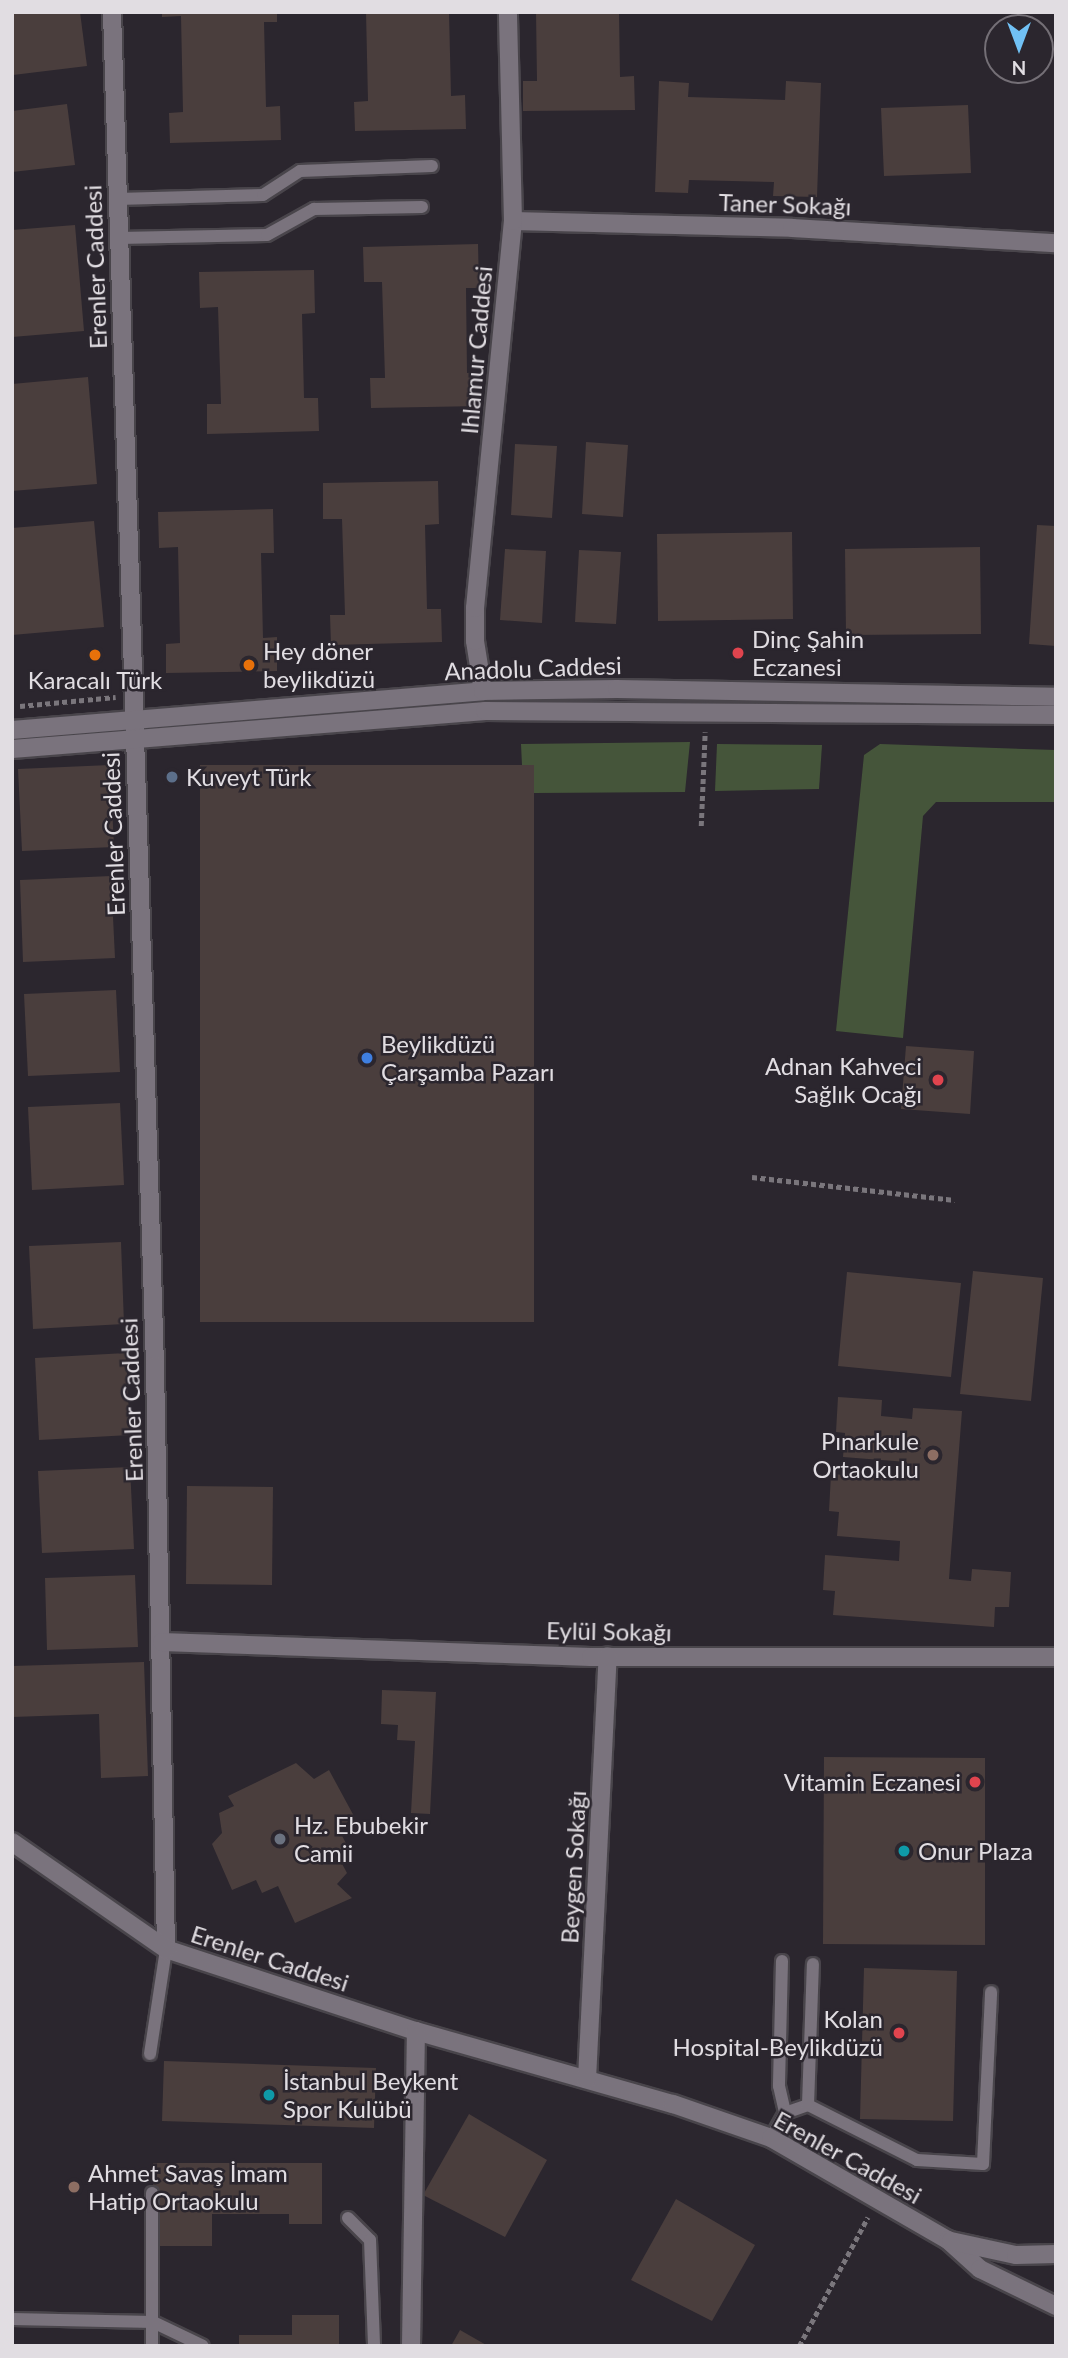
<!DOCTYPE html>
<html>
<head>
<meta charset="utf-8">
<style>
	body { margin:0 }
	#map { position:relative; width:1068px; height:2358px; overflow:hidden; background:#2b262e; font-family:Lato,sans-serif }
	div>[style] { position:absolute }
	[style*='--x'] { left:calc(var(--x)*1px); top:calc(var(--y)*1px); width:calc(var(--w)*1px); rotate:calc(var(--a)*1deg) }
	.green>* { inset:0; background:#45553a }
	.building>* { inset:0; background:#4a3e3d }
	.path>* { height:4.5px; margin-top:-2.25px; transform-origin:0; background:repeating-linear-gradient(90deg,#7a767c 0 5px,transparent 0 8.5px) }
	.roads { filter:drop-shadow(2px 0 #49454b) drop-shadow(-2px 0 #49454b) drop-shadow(0 2px #49454b) drop-shadow(0 -2px #49454b) }
	.service>* { height:12px; margin:-6px; padding:0 6px; transform-origin:6px; border-radius:6px; background:#7a737d }
	.minor>* { height:18px; margin:-9px; padding:0 9px; transform-origin:9px; border-radius:9px; background:#7a737d }
	.secondary>* { height:18px; margin:-9px; padding:0 9px; transform-origin:9px; border-radius:9px; background:#7a737d }
	.dots>* { width:19px; height:19px; translate:-50% -50%; box-sizing:border-box; border:4px solid #2b262e; border-radius:50% }
	span { translate:-50% -50%; white-space:nowrap; text-align:center; line-height:1.15; -webkit-text-stroke:5px #2b262e; paint-order:stroke }
	.street-label { font-size:24px; color:#e1dde2 }
	.poi-label { font-size:24px; color:#e1dde2 }
	.left { translate:0 -50%; text-align:left }
	.right { translate:-100% -50%; text-align:right }
	.frame { position:absolute; inset:0; border:14px solid #e1dde2; pointer-events:none }
	.north { position:absolute; left:984px; top:14px; width:70px; height:70px; box-sizing:border-box; background:#2b262e; border:2px solid #746f76; border-radius:50%; rotate:180deg; font-size:19px; font-weight:700; line-height:28px; text-align:center; color:#e1dde2 }
	.north::after { content:''; display:block; margin:auto; width:24px; height:32px; background:#71c1f5; clip-path:polygon(50% 0,100% 100%,50% 72%,0 100%) }
</style>
</head>
<body>
<div id="map">
	<div class="green">
		<div style="clip-path:polygon(690px 742px,685px 792px,534px 793px,534px 765px,522px 765px,521px 744px)"></div>
		<div style="clip-path:polygon(717px 744px,822px 745px,819px 789px,715px 791px)"></div>
		<div style="clip-path:polygon(880px 744px,1056px 750px,1056px 802px,936px 802px,923px 816px,903px 1038px,836px 1031px,864px 755px)"></div>
	</div>
	<div class="building">
		<div style="clip-path:polygon(80px 12px,87px 66px,13px 75px,12px 13px)"></div>
		<div style="clip-path:polygon(162px 12px,277px 12px,277px 22px,264px 22px,266px 107px,280px 106px,281px 140px,170px 143px,169px 113px,183px 112px,181px 16px,162px 17px)"></div>
		<div style="clip-path:polygon(366px 12px,449px 12px,451px 96px,465px 95px,466px 129px,355px 131px,354px 102px,368px 101px)"></div>
		<div style="clip-path:polygon(536px 12px,619px 12px,620px 77px,634px 76px,635px 110px,523px 111px,523px 81px,537px 81px)"></div>
		<div style="clip-path:polygon(659px 81px,689px 83px,688px 97px,785px 100px,786px 81px,821px 83px,817px 197px,773px 196px,774px 182px,689px 180px,688px 193px,655px 192px)"></div>
		<div style="clip-path:polygon(67px 104px,75px 165px,12px 172px,12px 111px)"></div>
		<div style="clip-path:polygon(968px 105px,971px 173px,884px 176px,881px 108px)"></div>
		<div style="clip-path:polygon(75px 225px,84px 331px,12px 337px,12px 230px)"></div>
		<div style="clip-path:polygon(478px 244px,479px 288px,466px 288px,467px 373px,482px 372px,482px 406px,371px 408px,370px 378px,385px 378px,382px 282px,364px 282px,363px 247px)"></div>
		<div style="clip-path:polygon(314px 270px,315px 313px,302px 314px,304px 398px,318px 398px,319px 431px,207px 434px,207px 404px,221px 404px,218px 307px,200px 308px,199px 272px)"></div>
		<div style="clip-path:polygon(88px 377px,97px 484px,12px 491px,12px 384px)"></div>
		<div style="clip-path:polygon(586px 442px,628px 445px,623px 517px,582px 514px)"></div>
		<div style="clip-path:polygon(515px 444px,557px 446px,552px 518px,511px 515px)"></div>
		<div style="clip-path:polygon(438px 481px,439px 524px,425px 525px,427px 609px,441px 609px,442px 642px,331px 645px,330px 615px,345px 615px,342px 519px,323px 519px,323px 483px)"></div>
		<div style="clip-path:polygon(273px 509px,274px 553px,261px 553px,263px 638px,277px 637px,277px 671px,166px 673px,166px 644px,180px 643px,178px 547px,159px 548px,158px 512px)"></div>
		<div style="clip-path:polygon(94px 521px,104px 627px,12px 635px,12px 528px)"></div>
		<div style="clip-path:polygon(1037px 525px,1056px 526px,1056px 646px,1029px 644px)"></div>
		<div style="clip-path:polygon(792px 532px,793px 619px,658px 621px,657px 534px)"></div>
		<div style="clip-path:polygon(980px 547px,981px 634px,846px 635px,845px 549px)"></div>
		<div style="clip-path:polygon(505px 549px,546px 551px,542px 623px,500px 620px)"></div>
		<div style="clip-path:polygon(579px 550px,621px 552px,616px 624px,575px 622px)"></div>
		<div style="clip-path:polygon(110px 765px,114px 847px,22px 851px,18px 769px)"></div>
		<div style="clip-path:polygon(200px 765px,534px 765px,534px 1322px,200px 1322px)"></div>
		<div style="clip-path:polygon(111px 876px,115px 958px,23px 962px,20px 880px)"></div>
		<div style="clip-path:polygon(116px 990px,120px 1072px,28px 1076px,24px 994px)"></div>
		<div style="clip-path:polygon(906px 1046px,974px 1051px,970px 1114px,901px 1109px)"></div>
		<div style="clip-path:polygon(120px 1103px,124px 1185px,32px 1190px,28px 1107px)"></div>
		<div style="clip-path:polygon(121px 1242px,124px 1324px,33px 1329px,29px 1246px)"></div>
		<div style="clip-path:polygon(973px 1271px,1043px 1278px,1031px 1401px,960px 1394px)"></div>
		<div style="clip-path:polygon(847px 1272px,961px 1283px,951px 1377px,838px 1366px)"></div>
		<div style="clip-path:polygon(126px 1353px,130px 1435px,39px 1440px,35px 1358px)"></div>
		<div style="clip-path:polygon(838px 1397px,882px 1400px,881px 1416px,912px 1419px,913px 1408px,962px 1411px,949px 1579px,971px 1581px,972px 1569px,1011px 1572px,1009px 1607px,995px 1607px,994px 1627px,833px 1615px,835px 1591px,823px 1590px,825px 1555px,899px 1561px,900px 1541px,837px 1536px,839px 1512px,829px 1511px,831px 1474px,905px 1479px,907px 1462px,843px 1457px,845px 1433px,836px 1432px)"></div>
		<div style="clip-path:polygon(130px 1467px,134px 1549px,42px 1553px,38px 1471px)"></div>
		<div style="clip-path:polygon(187px 1486px,273px 1487px,272px 1585px,186px 1584px)"></div>
		<div style="clip-path:polygon(135px 1575px,138px 1647px,47px 1650px,45px 1578px)"></div>
		<div style="clip-path:polygon(144px 1662px,148px 1776px,101px 1778px,99px 1714px,12px 1717px,12px 1666px)"></div>
		<div style="clip-path:polygon(382px 1690px,436px 1692px,430px 1814px,411px 1813px,415px 1741px,397px 1740px,398px 1725px,381px 1724px)"></div>
		<div style="clip-path:polygon(824px 1757px,985px 1758px,985px 1945px,823px 1944px)"></div>
		<div style="clip-path:polygon(296px 1763px,314px 1779px,329px 1770px,355px 1818px,338px 1828px,350px 1851px,340px 1860px,347px 1873px,337px 1884px,352px 1898px,295px 1923px,278px 1886px,262px 1893px,256px 1880px,232px 1890px,212px 1844px,222px 1833px,219px 1813px,234px 1806px,228px 1796px)"></div>
		<div style="clip-path:polygon(864px 1968px,957px 1971px,953px 2121px,860px 2119px)"></div>
		<div style="clip-path:polygon(164px 2061px,376px 2068px,374px 2128px,162px 2121px)"></div>
		<div style="clip-path:polygon(469px 2114px,547px 2160px,505px 2237px,423px 2195px)"></div>
		<div style="clip-path:polygon(153px 2163px,322px 2163px,322px 2224px,289px 2224px,289px 2214px,212px 2214px,212px 2246px,153px 2246px)"></div>
		<div style="clip-path:polygon(676px 2199px,755px 2245px,712px 2321px,631px 2280px)"></div>
		<div style="clip-path:polygon(292px 2315px,339px 2315px,339px 2346px,239px 2346px,239px 2335px,292px 2335px)"></div>
		<div style="clip-path:polygon(460px 2330px,488px 2346px,451px 2346px)"></div>
	</div>
	<div class="path">
		<div style="--x:20;--y:706;--w:96;--a:-5.4"></div>
		<div style="--x:701;--y:826;--w:94;--a:-87.6"></div>
		<div style="--x:752;--y:1177;--w:204;--a:6.5"></div>
		<div style="--x:799;--y:2346;--w:146;--a:-61.9"></div>
	</div>
	<div class="roads">
		<div class="service">
			<div style="--x:117;--y:199;--w:146;--a:-1.6"></div>
			<div style="--x:263;--y:195;--w:44;--a:-33"></div>
			<div style="--x:300;--y:171;--w:132;--a:-2.2"></div>
			<div style="--x:119;--y:238;--w:148;--a:-1.2"></div>
			<div style="--x:267;--y:235;--w:54;--a:-29"></div>
			<div style="--x:314;--y:209;--w:108;--a:-1.1"></div>
			<div style="--x:782;--y:1961;--w:125;--a:91.4"></div>
			<div style="--x:779;--y:2086;--w:28;--a:77"></div>
			<div style="--x:150;--y:2054;--w:106;--a:-81.3"></div>
			<div style="--x:808;--y:2105;--w:122;--a:26.8"></div>
			<div style="--x:917;--y:2160;--w:66;--a:3.5"></div>
			<div style="--x:983;--y:2164;--w:172;--a:-87.3"></div>
			<div style="--x:771;--y:2138;--w:29;--a:-61"></div>
			<div style="--x:785;--y:2113;--w:24;--a:-19"></div>
			<div style="--x:808;--y:2105;--w:141;--a:-88"></div>
			<div style="--x:348;--y:2218;--w:31;--a:45"></div>
			<div style="--x:370;--y:2240;--w:106;--a:87.8"></div>
			<div style="--x:12;--y:2319;--w:141;--a:1.2"></div>
			<div style="--x:153;--y:2322;--w:55;--a:25.6"></div>
			<div style="--x:152;--y:2346;--w:153;--a:-90"></div>
		</div>
		<div class="minor">
			<div style="--x:112;--y:12;--w:1355;--a:88.18"></div>
			<div style="--x:155;--y:1366;--w:583;--a:88.92"></div>
			<div style="--x:166;--y:1949;--w:263;--a:18.2"></div>
			<div style="--x:416;--y:2031;--w:267;--a:15.9"></div>
			<div style="--x:673;--y:2104;--w:104;--a:19.1"></div>
			<div style="--x:771;--y:2138;--w:204;--a:30"></div>
			<div style="--x:948;--y:2240;--w:43;--a:42.2"></div>
			<div style="--x:980;--y:2269;--w:85;--a:26"></div>
			<div style="--x:513;--y:221;--w:279;--a:1.4"></div>
			<div style="--x:792;--y:228;--w:264;--a:3.3"></div>
			<div style="--x:483;--y:691;--w:51;--a:-99.1"></div>
			<div style="--x:475;--y:641;--w:33;--a:-90"></div>
			<div style="--x:475;--y:608;--w:389;--a:-84.4"></div>
			<div style="--x:513;--y:221;--w:209;--a:-91.4"></div>
			<div style="--x:162;--y:1642;--w:429;--a:2"></div>
			<div style="--x:591;--y:1657;--w:465;--a:0"></div>
			<div style="--x:12;--y:1842;--w:188;--a:34.8"></div>
			<div style="--x:587;--y:2079;--w:423;--a:-87.2"></div>
			<div style="--x:951;--y:2241;--w:66;--a:12.2"></div>
			<div style="--x:1016;--y:2255;--w:40;--a:-1.4"></div>
			<div style="--x:411;--y:2346;--w:315;--a:-89.1"></div>
		</div>
		<div class="secondary">
			<div style="--x:12;--y:730;--w:473;--a:-4.7"></div>
			<div style="--x:483;--y:691;--w:134;--a:-0.9"></div>
			<div style="--x:617;--y:689;--w:439;--a:1"></div>
			<div style="--x:12;--y:749;--w:475;--a:-4.6"></div>
			<div style="--x:485;--y:711;--w:571;--a:0.4"></div>
		</div>
	</div>
	<div class="dots">
		<div style="left:738px;top:653px;background:#e0444e"></div>
		<div style="left:95px;top:655px;background:#e8710a"></div>
		<div style="left:249px;top:665px;background:#e8710a"></div>
		<div style="left:172px;top:777px;background:#5c6f8a"></div>
		<div style="left:367px;top:1058px;background:#3f7fe0"></div>
		<div style="left:938px;top:1080px;background:#e0444e"></div>
		<div style="left:933px;top:1455px;background:#8d6e63"></div>
		<div style="left:975px;top:1782px;background:#e0444e"></div>
		<div style="left:280px;top:1839px;background:#6b7280"></div>
		<div style="left:904px;top:1851px;background:#0f9aa8"></div>
		<div style="left:899px;top:2033px;background:#e0444e"></div>
		<div style="left:269px;top:2095px;background:#0f9aa8"></div>
		<div style="left:74px;top:2187px;background:#8d6e63"></div>
	</div>
	<div class="street-label">
		<span style="left:785px;top:204px;rotate:2deg">Taner Sokağı</span>
		<span style="left:95px;top:267px;rotate:-92deg">Erenler Caddesi</span>
		<span style="left:476px;top:350px;rotate:-85deg">Ihlamur Caddesi</span>
		<span style="left:533px;top:668px;rotate:-2deg">Anadolu Caddesi</span>
		<span style="left:113px;top:834px;rotate:-92deg">Erenler Caddesi</span>
		<span style="left:131px;top:1400px;rotate:-92deg">Erenler Caddesi</span>
		<span style="left:609px;top:1631px;rotate:1deg">Eylül Sokağı</span>
		<span style="left:573px;top:1867px;rotate:-87deg">Beygen Sokağı</span>
		<span style="left:270px;top:1958px;rotate:18deg">Erenler Caddesi</span>
		<span style="left:848px;top:2157px;rotate:29deg">Erenler Caddesi</span>
	</div>
	<div class="poi-label">
		<span class="left" style="left:752px;top:653px">Dinç Şahin<br>Eczanesi</span>
		<span class="left" style="left:263px;top:665px">Hey döner<br>beylikdüzü</span>
		<span style="left:95px;top:680px">Karacalı Türk</span>
		<span class="left" style="left:186px;top:777px">Kuveyt Türk</span>
		<span class="left" style="left:381px;top:1058px">Beylikdüzü<br>Çarşamba Pazarı</span>
		<span class="right" style="left:922px;top:1080px">Adnan Kahveci<br>Sağlık Ocağı</span>
		<span class="right" style="left:919px;top:1455px">Pınarkule<br>Ortaokulu</span>
		<span class="right" style="left:961px;top:1782px">Vitamin Eczanesi</span>
		<span class="left" style="left:294px;top:1839px">Hz. Ebubekir<br>Camii</span>
		<span class="left" style="left:918px;top:1851px">Onur Plaza</span>
		<span class="right" style="left:883px;top:2033px">Kolan<br>Hospital-Beylikdüzü</span>
		<span class="left" style="left:283px;top:2095px">İstanbul Beykent<br>Spor Kulübü</span>
		<span class="left" style="left:88px;top:2187px">Ahmet Savaş İmam<br>Hatip Ortaokulu</span>
	</div>
	<div class="frame"></div>
	<div class="north">N</div>
</div>
</body>
</html>
